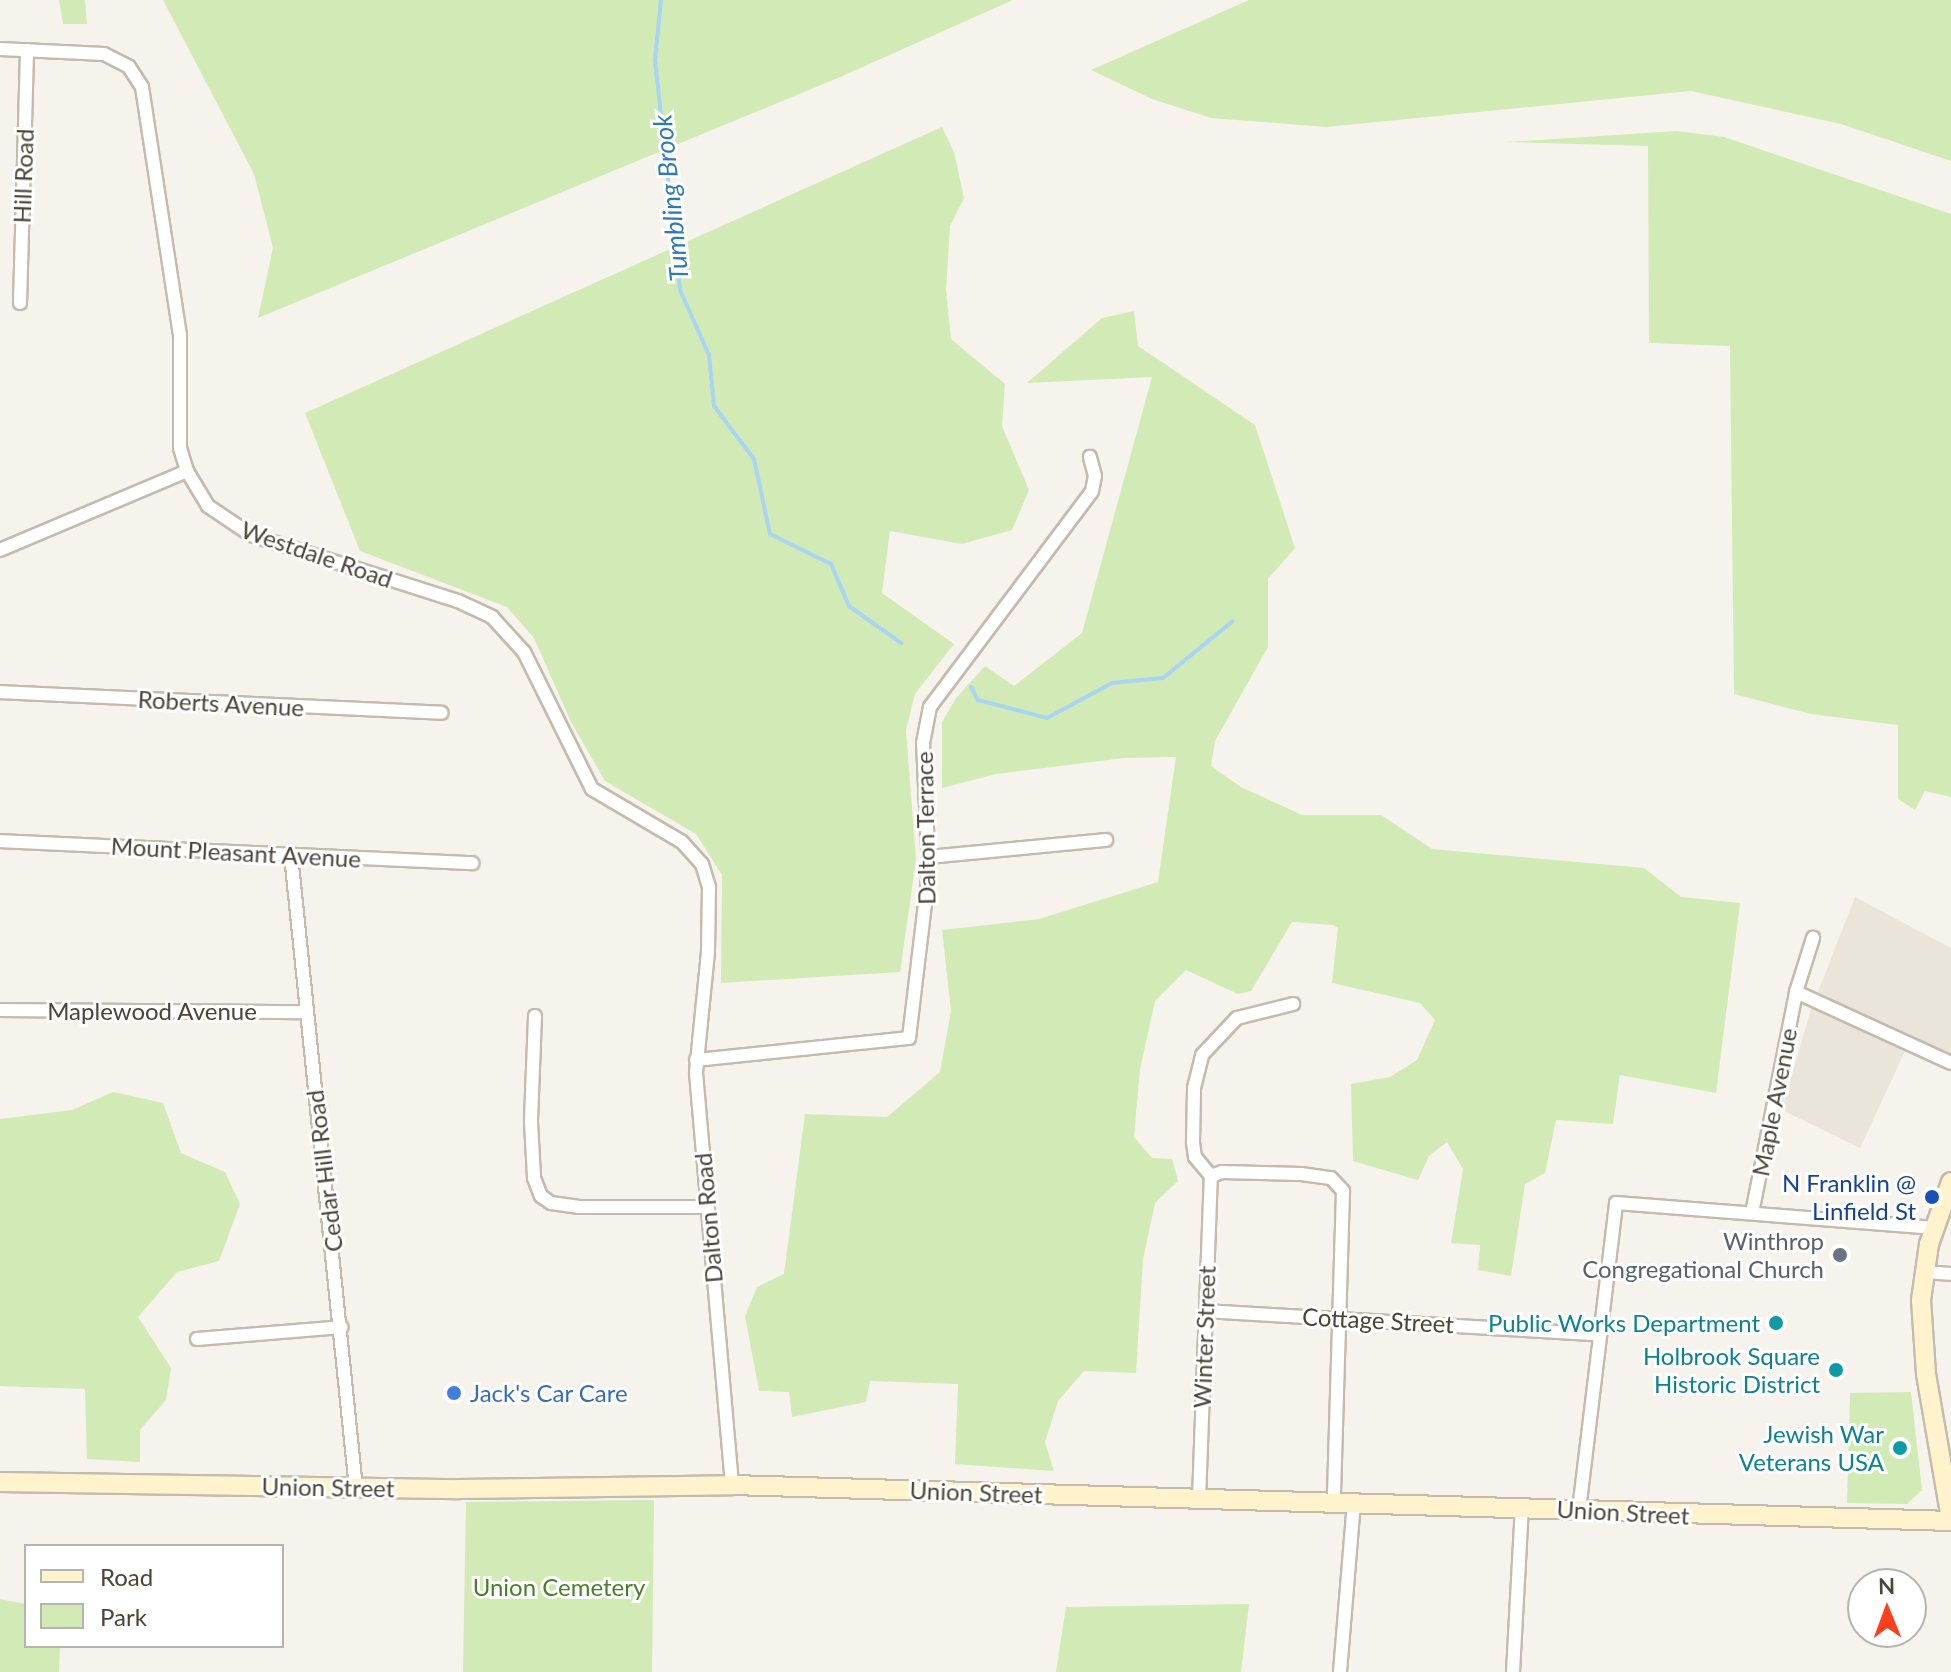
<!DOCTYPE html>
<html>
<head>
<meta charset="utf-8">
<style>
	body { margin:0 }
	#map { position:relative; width:1951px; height:1672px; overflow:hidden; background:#f6f3ec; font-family:Lato,sans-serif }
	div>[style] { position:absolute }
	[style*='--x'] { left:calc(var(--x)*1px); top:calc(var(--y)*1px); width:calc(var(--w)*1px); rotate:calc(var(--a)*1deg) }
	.residential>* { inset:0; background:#eae5da }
	.green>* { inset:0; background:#d2eab5 }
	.stream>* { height:4px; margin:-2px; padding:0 2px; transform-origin:2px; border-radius:2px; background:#a9d4f2 }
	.roads { filter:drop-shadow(2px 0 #c2bbae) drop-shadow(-2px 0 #c2bbae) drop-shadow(0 2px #c2bbae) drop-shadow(0 -2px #c2bbae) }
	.minor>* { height:12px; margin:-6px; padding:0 6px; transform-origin:6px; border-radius:6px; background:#fff }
	.secondary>* { height:18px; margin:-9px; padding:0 9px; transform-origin:9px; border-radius:9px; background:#fff3cd }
	.dots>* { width:22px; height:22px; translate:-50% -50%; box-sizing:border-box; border:4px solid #fff; border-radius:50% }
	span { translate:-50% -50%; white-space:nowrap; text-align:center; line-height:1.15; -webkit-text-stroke:6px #fff; paint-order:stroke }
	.street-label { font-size:24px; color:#4b4439 }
	.transit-label { font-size:24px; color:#164399 }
	.right { translate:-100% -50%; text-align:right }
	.worship-label { font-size:24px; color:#5b616d }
	.culture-label { font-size:24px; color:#0d838f }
	.shop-label { font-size:24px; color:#366cbe }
	.left { translate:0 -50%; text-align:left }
	.park-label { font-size:24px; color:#4a7f2a }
	.water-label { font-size:26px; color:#2e7ab2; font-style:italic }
	.legend { position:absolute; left:24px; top:1544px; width:260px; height:104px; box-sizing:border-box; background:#fff; border:2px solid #b7b4b0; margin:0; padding:10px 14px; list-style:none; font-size:24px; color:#4b4439 }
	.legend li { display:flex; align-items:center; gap:16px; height:40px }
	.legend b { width:40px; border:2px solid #b7b4b0 }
	.north { position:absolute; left:1847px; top:1568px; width:80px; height:80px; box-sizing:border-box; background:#fff; border:2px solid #b7b4b0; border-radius:50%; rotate:359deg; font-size:22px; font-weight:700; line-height:32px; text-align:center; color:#4b4439 }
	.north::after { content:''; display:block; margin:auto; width:28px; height:36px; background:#fc3f1d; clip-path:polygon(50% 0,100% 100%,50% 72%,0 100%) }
</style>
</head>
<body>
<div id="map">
	<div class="residential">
		<div style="clip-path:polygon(1855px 897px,1951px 948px,1951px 1072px,1905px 1051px,1860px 1148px,1782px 1110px,1810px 1012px)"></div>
	</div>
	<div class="green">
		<div style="clip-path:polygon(59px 0,85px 0,87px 24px,63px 24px)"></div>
		<div style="clip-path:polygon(163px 0,1013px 0,838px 78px,258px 318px,273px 248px,254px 174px)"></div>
		<div style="clip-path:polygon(1249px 0,1951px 0,1951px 161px,1841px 124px,1691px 91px,1326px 127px,1211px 118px,1152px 99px,1091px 70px)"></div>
		<div style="clip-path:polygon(942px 127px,954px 152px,964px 198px,950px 226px,946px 290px,951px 339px,1005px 384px,1002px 426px,1029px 490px,1012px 530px,962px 544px,890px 531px,882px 593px,954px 644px,915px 694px,906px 730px,916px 860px,900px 972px,721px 983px,722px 875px,696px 834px,605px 781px,571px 722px,534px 638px,507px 607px,360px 551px,305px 413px)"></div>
		<div style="clip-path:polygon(1677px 131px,1724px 137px,1951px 214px,1951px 797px,1925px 791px,1915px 810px,1898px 799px,1898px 725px,1811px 714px,1734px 694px,1730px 346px,1649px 343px,1648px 146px,1507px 142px)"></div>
		<div style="clip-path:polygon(1134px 311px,1138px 346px,1255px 425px,1295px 548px,1268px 579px,1268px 647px,1215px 741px,1211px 766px,1241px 787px,1302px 815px,1381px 815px,1432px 849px,1644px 868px,1681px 897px,1740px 903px,1716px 1093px,1620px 1075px,1613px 1124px,1556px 1120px,1545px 1173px,1525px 1184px,1511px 1276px,1478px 1270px,1480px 1245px,1451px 1243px,1463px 1169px,1447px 1142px,1429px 1156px,1418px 1180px,1353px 1161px,1351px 1084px,1390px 1077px,1417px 1060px,1435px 1020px,1420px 1003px,1332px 983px,1338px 928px,1333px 925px,1292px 922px,1251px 991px,1238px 994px,1186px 970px,1155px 1001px,1140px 1069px,1134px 1137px,1152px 1158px,1172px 1159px,1178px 1181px,1155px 1203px,1143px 1259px,1136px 1373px,1084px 1371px,1058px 1401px,1045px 1442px,1054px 1471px,955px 1464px,958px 1384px,870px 1381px,866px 1402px,792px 1417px,789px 1392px,759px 1391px,745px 1316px,757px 1287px,784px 1274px,805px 1114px,887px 1117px,940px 1072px,951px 1011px,942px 930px,1039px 919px,1158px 882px,1176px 757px,1124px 758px,996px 774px,942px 788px,942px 722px,956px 698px,985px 666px,1014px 686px,1082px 633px,1152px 377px,1027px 383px,1102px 318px)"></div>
		<div style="clip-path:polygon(113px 1092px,163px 1103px,181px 1153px,225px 1172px,240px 1204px,219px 1261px,177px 1272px,138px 1317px,171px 1368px,166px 1400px,140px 1430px,140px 1462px,87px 1459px,85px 1389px,0 1386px,0 1119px,72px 1110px)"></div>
		<div style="clip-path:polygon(1911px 1392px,1922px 1490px,1907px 1504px,1847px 1503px,1850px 1393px)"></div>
		<div style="clip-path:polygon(654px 1500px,652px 1672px,463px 1672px,466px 1502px)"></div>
		<div style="clip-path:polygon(0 1599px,26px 1604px,26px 1646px,60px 1646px,59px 1672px,0 1672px)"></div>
		<div style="clip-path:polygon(1249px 1604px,1241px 1672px,1056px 1672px,1066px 1607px)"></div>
	</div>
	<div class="stream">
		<div style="--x:661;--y:0;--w:60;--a:95.7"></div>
		<div style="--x:655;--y:60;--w:231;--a:83.8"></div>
		<div style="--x:680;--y:290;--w:71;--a:66"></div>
		<div style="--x:709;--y:355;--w:51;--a:84.4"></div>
		<div style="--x:714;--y:406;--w:66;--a:53"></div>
		<div style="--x:754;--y:459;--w:77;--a:78"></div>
		<div style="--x:770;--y:534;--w:68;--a:26.2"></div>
		<div style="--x:831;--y:564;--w:46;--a:66.8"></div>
		<div style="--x:849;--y:606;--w:64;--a:35.4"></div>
		<div style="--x:971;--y:687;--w:15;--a:62"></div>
		<div style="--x:978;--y:700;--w:71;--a:14.6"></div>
		<div style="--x:1047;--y:718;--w:74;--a:-28.3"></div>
		<div style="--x:1112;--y:683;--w:51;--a:-5.6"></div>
		<div style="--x:1163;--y:678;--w:90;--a:-39.2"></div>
	</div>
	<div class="roads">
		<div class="minor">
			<div style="--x:0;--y:49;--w:104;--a:2.8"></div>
			<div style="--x:104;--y:54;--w:28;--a:27"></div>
			<div style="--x:129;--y:67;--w:24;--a:57"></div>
			<div style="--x:142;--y:87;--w:251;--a:81.3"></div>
			<div style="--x:180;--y:335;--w:113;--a:90"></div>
			<div style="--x:180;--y:448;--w:24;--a:73"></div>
			<div style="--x:187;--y:471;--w:41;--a:59"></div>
			<div style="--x:208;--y:506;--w:52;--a:34"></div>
			<div style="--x:251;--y:535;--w:217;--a:17.7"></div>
			<div style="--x:458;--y:601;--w:38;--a:25"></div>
			<div style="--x:492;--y:617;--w:47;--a:47.6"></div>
			<div style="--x:524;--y:652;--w:153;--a:63.6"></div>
			<div style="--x:592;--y:789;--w:104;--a:30.5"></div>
			<div style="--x:682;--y:842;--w:30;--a:48"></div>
			<div style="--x:702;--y:864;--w:24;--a:73"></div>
			<div style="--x:709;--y:887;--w:65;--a:90.9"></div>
			<div style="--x:708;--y:952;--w:122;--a:95.7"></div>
			<div style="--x:696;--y:1073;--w:414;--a:85"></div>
			<div style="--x:20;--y:303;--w:253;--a:-88.4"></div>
			<div style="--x:0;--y:550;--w:203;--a:-22.9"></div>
			<div style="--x:0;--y:692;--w:442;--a:2.7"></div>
			<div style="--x:0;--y:841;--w:473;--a:2.7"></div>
			<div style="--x:291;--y:855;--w:636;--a:84.14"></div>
			<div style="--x:929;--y:857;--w:178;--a:-5.5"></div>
			<div style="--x:1796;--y:992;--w:170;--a:24.6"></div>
			<div style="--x:0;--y:1010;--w:305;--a:0.4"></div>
			<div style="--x:535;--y:1016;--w:106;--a:92.2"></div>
			<div style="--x:531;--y:1122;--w:56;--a:86.9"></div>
			<div style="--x:534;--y:1178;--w:19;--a:69"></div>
			<div style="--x:541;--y:1196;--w:12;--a:35"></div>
			<div style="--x:551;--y:1203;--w:27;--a:8"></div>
			<div style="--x:578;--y:1207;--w:129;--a:0"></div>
			<div style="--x:696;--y:1060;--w:214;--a:-5.9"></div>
			<div style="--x:909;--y:1038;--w:169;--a:-83.2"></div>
			<div style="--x:929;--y:870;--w:127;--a:-92.7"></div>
			<div style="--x:923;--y:743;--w:37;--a:-79"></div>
			<div style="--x:930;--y:707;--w:270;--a:-53.1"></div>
			<div style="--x:1092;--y:491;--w:15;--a:-79"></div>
			<div style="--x:1095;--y:476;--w:20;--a:-105"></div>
			<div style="--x:1211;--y:1176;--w:12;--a:-20"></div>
			<div style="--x:1222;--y:1172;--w:79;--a:1.5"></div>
			<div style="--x:1301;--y:1174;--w:30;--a:8"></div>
			<div style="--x:1331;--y:1178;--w:18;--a:47"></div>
			<div style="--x:1343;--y:1191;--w:312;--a:91.7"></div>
			<div style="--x:1211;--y:1176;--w:25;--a:-130"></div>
			<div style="--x:1195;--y:1157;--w:15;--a:-98"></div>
			<div style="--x:1193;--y:1142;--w:54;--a:-88.9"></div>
			<div style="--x:1194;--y:1088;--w:34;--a:-76"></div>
			<div style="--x:1202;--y:1055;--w:51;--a:-46.6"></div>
			<div style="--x:1237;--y:1018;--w:58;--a:-14"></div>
			<div style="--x:1752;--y:1213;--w:225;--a:-78.7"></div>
			<div style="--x:1796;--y:992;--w:57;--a:-72.5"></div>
			<div style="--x:1923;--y:1272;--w:28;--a:4"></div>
			<div style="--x:1206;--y:1311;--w:393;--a:3.4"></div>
			<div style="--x:197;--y:1339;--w:145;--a:-4.7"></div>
			<div style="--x:1199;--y:1499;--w:323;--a:-87.9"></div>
			<div style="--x:1579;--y:1510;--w:309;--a:-83.1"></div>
			<div style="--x:1616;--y:1203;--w:317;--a:4.5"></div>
			<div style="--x:1340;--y:1672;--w:170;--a:-85.3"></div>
			<div style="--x:1513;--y:1672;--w:164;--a:-86.9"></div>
		</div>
		<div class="secondary">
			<div style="--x:1951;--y:1182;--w:66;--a:109.5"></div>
			<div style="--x:1929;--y:1244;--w:57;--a:98.1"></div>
			<div style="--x:1921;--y:1300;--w:74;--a:86.1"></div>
			<div style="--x:1926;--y:1374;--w:146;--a:80.2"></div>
			<div style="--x:0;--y:1482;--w:459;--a:0.9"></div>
			<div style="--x:459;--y:1489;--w:273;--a:-0.8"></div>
			<div style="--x:732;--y:1485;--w:1220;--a:1.69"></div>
		</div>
	</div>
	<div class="dots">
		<div style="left:1932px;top:1197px;background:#1a4fb4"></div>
		<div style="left:1840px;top:1255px;background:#6b7280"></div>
		<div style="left:1776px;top:1323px;background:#0f9aa8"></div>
		<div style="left:1836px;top:1370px;background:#0f9aa8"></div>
		<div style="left:454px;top:1393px;background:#3f7fe0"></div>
		<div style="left:1900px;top:1448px;background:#0f9aa8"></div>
	</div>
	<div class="street-label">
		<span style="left:23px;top:176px;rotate:-88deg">Hill Road</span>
		<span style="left:317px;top:554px;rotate:19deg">Westdale Road</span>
		<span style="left:221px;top:703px;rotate:3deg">Roberts Avenue</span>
		<span style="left:925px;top:828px;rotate:-91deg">Dalton Terrace</span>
		<span style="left:236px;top:852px;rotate:3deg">Mount Pleasant Avenue</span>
		<span style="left:152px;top:1011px">Maplewood Avenue</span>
		<span style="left:1774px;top:1102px;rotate:-79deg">Maple Avenue</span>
		<span style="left:324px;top:1171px;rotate:-97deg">Cedar Hill Road</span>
		<span style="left:708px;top:1218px;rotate:-95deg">Dalton Road</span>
		<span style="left:1378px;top:1320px;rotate:3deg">Cottage Street</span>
		<span style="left:1204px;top:1337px;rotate:-88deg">Winter Street</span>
		<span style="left:328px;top:1487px;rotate:1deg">Union Street</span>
		<span style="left:976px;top:1492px;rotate:2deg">Union Street</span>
		<span style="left:1623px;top:1512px;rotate:3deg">Union Street</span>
	</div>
	<div class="transit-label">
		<span class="right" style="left:1916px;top:1197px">N Franklin @<br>Linfield St</span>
	</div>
	<div class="worship-label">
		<span class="right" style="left:1824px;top:1255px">Winthrop<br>Congregational Church</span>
	</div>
	<div class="culture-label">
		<span class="right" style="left:1760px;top:1323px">Public Works Department</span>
		<span class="right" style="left:1820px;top:1370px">Holbrook Square<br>Historic District</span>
		<span class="right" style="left:1884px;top:1448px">Jewish War<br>Veterans USA</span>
	</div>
	<div class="shop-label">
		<span class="left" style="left:470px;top:1393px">Jack's Car Care</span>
	</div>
	<div class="park-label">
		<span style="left:559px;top:1587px">Union Cemetery</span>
	</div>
	<div class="water-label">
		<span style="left:671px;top:198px;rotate:-96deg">Tumbling Brook</span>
	</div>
	<ul class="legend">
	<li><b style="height:10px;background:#fff3cd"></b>Road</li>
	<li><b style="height:22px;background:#d2eab5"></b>Park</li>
	</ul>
	<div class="north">N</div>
</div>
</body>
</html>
